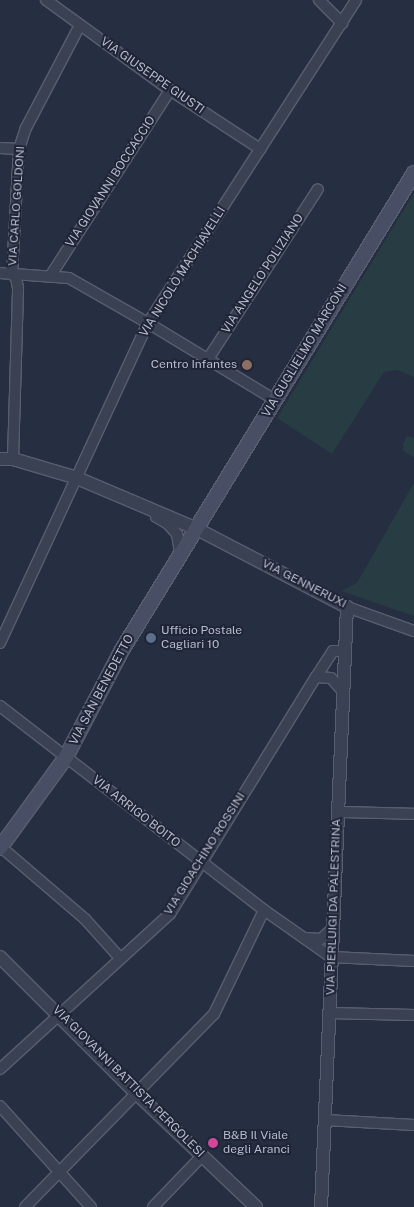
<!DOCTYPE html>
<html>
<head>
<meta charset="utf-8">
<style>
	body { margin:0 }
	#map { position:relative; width:414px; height:1207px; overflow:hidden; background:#262e42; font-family:"Public Sans",sans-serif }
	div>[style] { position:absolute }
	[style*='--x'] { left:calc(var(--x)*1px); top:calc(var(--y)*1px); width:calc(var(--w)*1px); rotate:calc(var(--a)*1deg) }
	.green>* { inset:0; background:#283c43 }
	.roads { filter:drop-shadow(1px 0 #585e6f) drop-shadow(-1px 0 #585e6f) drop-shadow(0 1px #585e6f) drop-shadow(0 -1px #585e6f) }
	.minor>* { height:10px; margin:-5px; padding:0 5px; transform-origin:5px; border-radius:5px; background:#3a4152 }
	.tertiary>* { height:12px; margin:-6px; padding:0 6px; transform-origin:6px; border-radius:6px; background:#3a4152 }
	.secondary>* { height:14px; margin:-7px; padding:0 7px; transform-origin:7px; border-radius:7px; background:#484f65 }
	.dots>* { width:14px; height:14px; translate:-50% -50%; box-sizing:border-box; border:2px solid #1f2537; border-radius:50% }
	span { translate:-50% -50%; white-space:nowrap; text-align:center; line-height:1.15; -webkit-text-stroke:4px #1f2537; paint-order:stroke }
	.street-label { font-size:12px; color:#b7bccc }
	.poi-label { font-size:12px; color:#b7bccc }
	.right { translate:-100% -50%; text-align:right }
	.left { translate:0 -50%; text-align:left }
</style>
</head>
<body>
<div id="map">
	<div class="green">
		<div style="clip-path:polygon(414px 193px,414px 377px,397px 370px,384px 372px,332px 454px,277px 418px)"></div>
		<div style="clip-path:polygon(407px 436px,414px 438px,414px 457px,403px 451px,403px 444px)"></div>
		<div style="clip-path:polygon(414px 483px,414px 616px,341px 591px,357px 583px)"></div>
	</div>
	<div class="roads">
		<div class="minor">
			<div style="--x:46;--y:0;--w:153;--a:36"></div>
			<div style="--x:170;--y:90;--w:108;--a:33.2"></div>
			<div style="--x:319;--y:0;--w:33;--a:45"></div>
			<div style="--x:0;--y:148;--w:19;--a:3"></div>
			<div style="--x:0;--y:273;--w:69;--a:4.1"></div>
			<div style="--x:69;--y:278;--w:91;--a:29.7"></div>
			<div style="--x:148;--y:323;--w:149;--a:31.2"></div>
			<div style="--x:51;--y:275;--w:220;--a:-57.2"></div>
			<div style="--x:208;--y:359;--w:202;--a:-57.1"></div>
			<div style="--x:13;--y:459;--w:171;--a:-88.3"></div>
			<div style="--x:18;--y:288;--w:10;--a:-101"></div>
			<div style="--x:16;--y:278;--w:6;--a:-135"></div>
			<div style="--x:12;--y:274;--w:125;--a:-86.8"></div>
			<div style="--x:19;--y:149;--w:22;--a:-72"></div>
			<div style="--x:26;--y:128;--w:116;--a:-62.3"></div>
			<div style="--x:156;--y:517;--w:13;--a:29"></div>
			<div style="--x:167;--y:523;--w:15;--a:48"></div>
			<div style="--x:177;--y:534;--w:20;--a:81"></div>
			<div style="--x:347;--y:607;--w:71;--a:19.7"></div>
			<div style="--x:0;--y:643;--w:353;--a:-65.2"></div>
			<div style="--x:148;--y:323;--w:384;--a:-57.2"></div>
			<div style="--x:316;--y:677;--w:15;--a:4"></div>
			<div style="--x:331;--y:678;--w:18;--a:49"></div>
			<div style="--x:0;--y:706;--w:334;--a:37.7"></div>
			<div style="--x:264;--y:910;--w:82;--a:35"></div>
			<div style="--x:331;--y:957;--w:83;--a:2.8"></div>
			<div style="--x:338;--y:812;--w:76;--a:1.5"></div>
			<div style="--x:1;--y:847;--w:111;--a:40.6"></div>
			<div style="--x:85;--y:919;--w:52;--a:48.1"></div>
			<div style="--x:304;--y:938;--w:17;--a:3"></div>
			<div style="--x:321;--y:939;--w:15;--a:-42"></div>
			<div style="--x:329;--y:1013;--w:85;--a:1.3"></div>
			<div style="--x:0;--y:1069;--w:230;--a:-42.4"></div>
			<div style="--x:170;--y:914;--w:278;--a:-58.4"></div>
			<div style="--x:316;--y:677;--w:31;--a:-57"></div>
			<div style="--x:333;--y:651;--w:12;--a:0"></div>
			<div style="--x:0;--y:1106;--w:136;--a:48"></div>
			<div style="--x:325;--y:1120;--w:89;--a:3.2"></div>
			<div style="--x:25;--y:1207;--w:270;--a:-45.6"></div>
			<div style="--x:214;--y:1014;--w:115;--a:-64.3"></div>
			<div style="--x:153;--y:1207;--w:71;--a:-46.1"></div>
		</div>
		<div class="tertiary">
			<div style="--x:0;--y:459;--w:13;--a:0"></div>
			<div style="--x:13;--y:459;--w:67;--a:16.5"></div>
			<div style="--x:77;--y:478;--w:130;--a:23"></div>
			<div style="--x:197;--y:529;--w:169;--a:27.5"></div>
			<div style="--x:347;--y:607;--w:601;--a:92.48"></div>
			<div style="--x:0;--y:957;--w:194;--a:45"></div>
			<div style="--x:137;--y:1094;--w:164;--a:43.5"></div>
		</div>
		<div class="secondary">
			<div style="--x:0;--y:848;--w:112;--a:-54"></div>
			<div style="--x:66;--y:757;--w:121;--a:-62.4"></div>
			<div style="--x:122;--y:650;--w:559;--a:-58.53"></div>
		</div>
	</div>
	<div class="dots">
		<div style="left:247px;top:365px;background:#8d6e63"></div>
		<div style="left:151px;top:638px;background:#5c6f8a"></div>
		<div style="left:213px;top:1143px;background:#d1479c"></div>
	</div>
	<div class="street-label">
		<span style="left:152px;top:76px;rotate:35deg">VIA GIUSEPPE GIUSTI</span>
		<span style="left:111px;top:182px;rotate:-57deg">VIA GIOVANNI BOCCACCIO</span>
		<span style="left:17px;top:206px;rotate:-86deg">VIA CARLO GOLDONI</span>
		<span style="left:183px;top:272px;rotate:-58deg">VIA NICOLÒ MACHIAVELLI</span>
		<span style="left:263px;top:274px;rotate:-57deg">VIA ANGELO POLIZIANO</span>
		<span style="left:305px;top:351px;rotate:-59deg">VIA GUGLIELMO MARCONI</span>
		<span style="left:304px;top:584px;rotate:27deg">VIA GENNERUXI</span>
		<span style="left:102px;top:690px;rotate:-62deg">VIA SAN BENEDETTO</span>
		<span style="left:136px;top:812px;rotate:38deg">VIA ARRIGO BOITO</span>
		<span style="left:205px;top:854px;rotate:-58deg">VIA GIOACHINO ROSSINI</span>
		<span style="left:334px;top:907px;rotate:-88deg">VIA PIERLUIGI DA PALESTRINA</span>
		<span style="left:128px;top:1082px;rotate:45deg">VIA GIOVANNI BATTISTA PERGOLESI</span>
	</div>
	<div class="poi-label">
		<span class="right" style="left:237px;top:365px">Centro Infantes</span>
		<span class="left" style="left:161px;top:638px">Ufficio Postale<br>Cagliari 10</span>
		<span class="left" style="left:223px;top:1143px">B&amp;B Il Viale<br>degli Aranci</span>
	</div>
</div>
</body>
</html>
